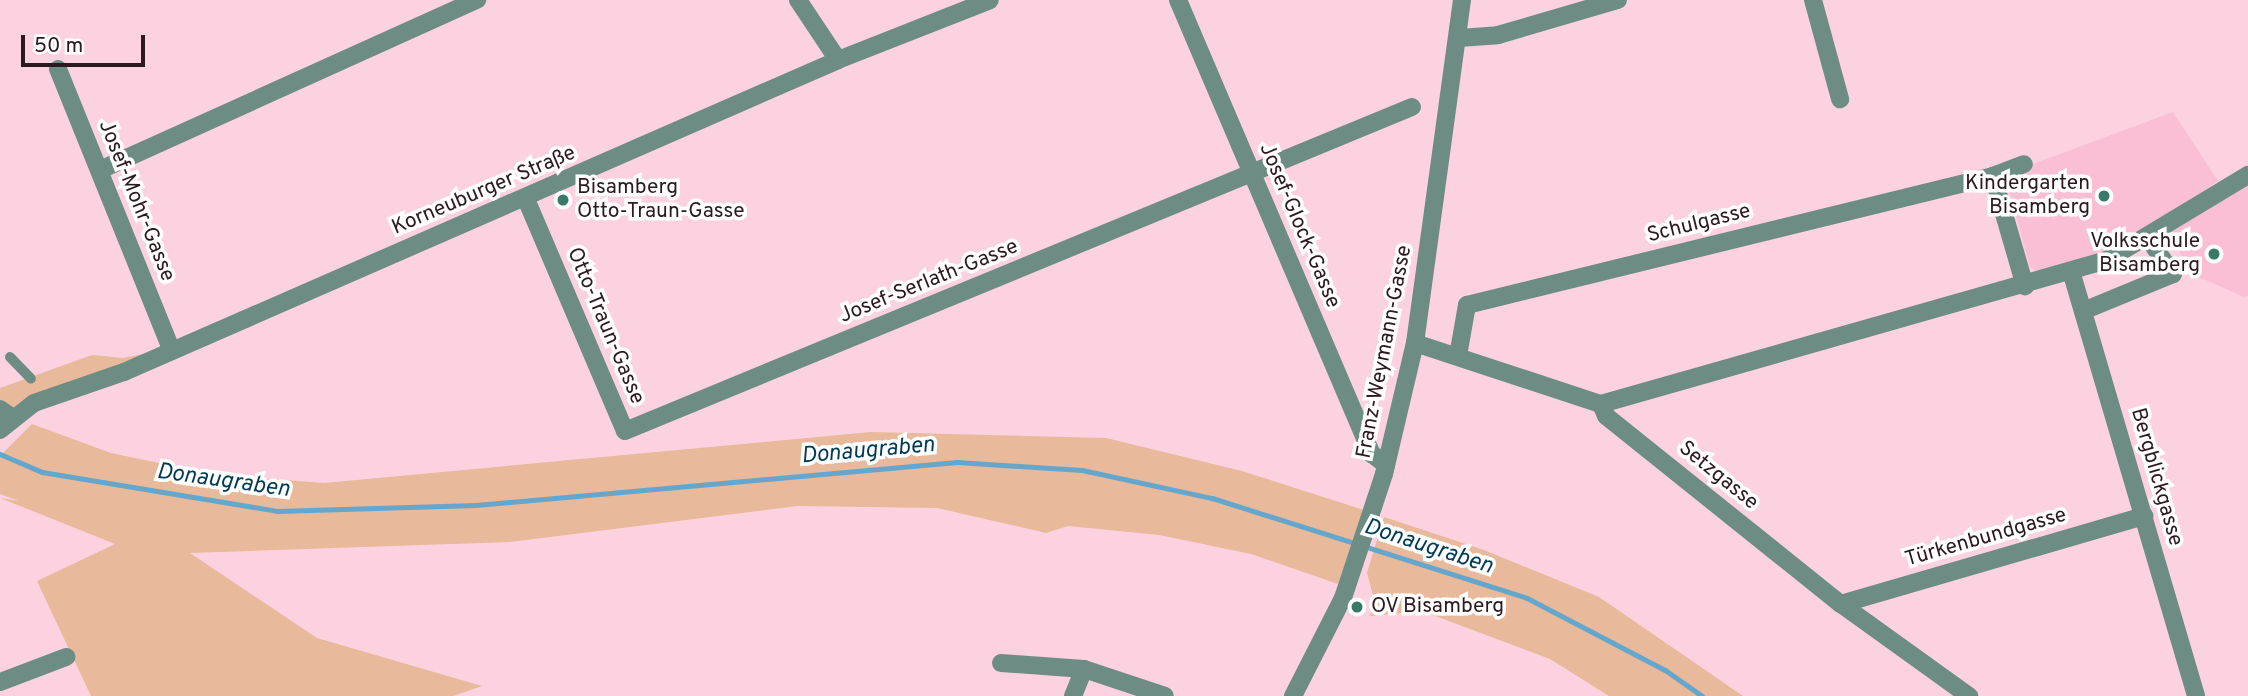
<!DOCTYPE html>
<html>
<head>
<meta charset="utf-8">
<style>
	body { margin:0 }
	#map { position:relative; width:2248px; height:696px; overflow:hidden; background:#fcd2e1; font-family:Overpass,sans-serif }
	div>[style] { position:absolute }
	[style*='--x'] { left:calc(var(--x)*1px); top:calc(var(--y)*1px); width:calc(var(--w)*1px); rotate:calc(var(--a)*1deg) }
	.built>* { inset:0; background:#fbbfd5 }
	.green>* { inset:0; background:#e8b99a }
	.stream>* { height:5px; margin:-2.5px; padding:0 2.5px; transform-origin:2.5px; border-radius:2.5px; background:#65a7cc }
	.service>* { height:10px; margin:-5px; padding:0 5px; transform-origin:5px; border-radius:5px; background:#6d8d84 }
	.minor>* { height:18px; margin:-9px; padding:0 9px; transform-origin:9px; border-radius:9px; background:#6d8d84 }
	.tertiary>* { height:18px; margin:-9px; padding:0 9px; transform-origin:9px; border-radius:9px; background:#6d8d84 }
	.dots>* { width:19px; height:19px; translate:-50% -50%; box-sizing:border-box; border:4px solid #fff; border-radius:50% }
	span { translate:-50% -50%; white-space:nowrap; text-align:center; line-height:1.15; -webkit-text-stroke:7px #fff; paint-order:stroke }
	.poi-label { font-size:21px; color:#2c1920 }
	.right { translate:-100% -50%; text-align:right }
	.left { translate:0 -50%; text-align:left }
	.street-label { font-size:21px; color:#2c1920 }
	.water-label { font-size:23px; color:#003b54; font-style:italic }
	.scale { position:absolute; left:21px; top:35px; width:124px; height:32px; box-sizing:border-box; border:4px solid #2c1920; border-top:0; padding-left:9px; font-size:21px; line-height:24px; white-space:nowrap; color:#2c1920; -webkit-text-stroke:5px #fff; paint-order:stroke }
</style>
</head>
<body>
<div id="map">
	<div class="built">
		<div style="clip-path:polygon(2173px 112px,2218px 181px,2115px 250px,2043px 275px,2030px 267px,2006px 179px,2031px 172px,2030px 165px)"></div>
		<div style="clip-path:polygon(2248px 185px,2248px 296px,2244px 297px,2192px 274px,2169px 233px)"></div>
	</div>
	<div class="green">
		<div style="clip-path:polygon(171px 349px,13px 418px,0 409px,0 388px,92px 355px,123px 358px)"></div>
		<div style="clip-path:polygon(32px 424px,111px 453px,217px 475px,324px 483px,871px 432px,1106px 438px,1242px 471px,1364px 510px,1338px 584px,1251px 554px,1159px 535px,1068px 526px,1046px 533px,937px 508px,797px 506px,510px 542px,190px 553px,317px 638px,482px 686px,453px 696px,91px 696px,37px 581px,115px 544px,0 498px,19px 501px,0 494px,0 456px)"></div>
		<div style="clip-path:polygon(1384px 517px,1484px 550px,1599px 597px,1743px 696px,1609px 696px,1550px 659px,1422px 611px,1370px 616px,1374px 599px,1367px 573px)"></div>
	</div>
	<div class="stream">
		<div style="--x:0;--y:454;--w:46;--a:23.2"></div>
		<div style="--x:42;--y:472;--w:238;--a:9.4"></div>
		<div style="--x:277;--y:511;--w:199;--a:-1.7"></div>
		<div style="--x:476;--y:505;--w:483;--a:-5.1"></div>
		<div style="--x:957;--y:462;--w:125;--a:3.7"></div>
		<div style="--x:1082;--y:470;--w:133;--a:12.2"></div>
		<div style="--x:1212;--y:498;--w:330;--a:17.6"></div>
		<div style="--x:1527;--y:598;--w:156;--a:27.6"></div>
		<div style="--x:1665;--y:670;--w:45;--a:35.1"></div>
	</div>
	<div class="service">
		<div style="--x:10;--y:357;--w:30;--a:46"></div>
	</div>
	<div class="minor">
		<div style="--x:798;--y:0;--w:72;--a:56.3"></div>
		<div style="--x:1178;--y:0;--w:494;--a:66.9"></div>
		<div style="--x:1372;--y:454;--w:18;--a:38"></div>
		<div style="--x:1813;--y:0;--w:103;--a:74.7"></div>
		<div style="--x:1459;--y:38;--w:39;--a:-4"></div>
		<div style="--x:1498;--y:35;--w:125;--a:-16.3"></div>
		<div style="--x:58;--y:69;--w:302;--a:68"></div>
		<div style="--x:100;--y:170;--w:414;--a:-24.3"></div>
		<div style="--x:1993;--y:176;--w:33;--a:-21"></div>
		<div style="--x:526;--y:199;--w:252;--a:66.9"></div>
		<div style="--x:625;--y:431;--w:851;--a:-22.38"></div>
		<div style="--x:2071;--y:271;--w:443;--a:73.6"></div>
		<div style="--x:2083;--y:311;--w:97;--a:-22.3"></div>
		<div style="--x:2173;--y:274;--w:44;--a:-124.8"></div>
		<div style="--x:1415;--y:343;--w:196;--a:18.2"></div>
		<div style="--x:1601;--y:404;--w:526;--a:-15.89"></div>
		<div style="--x:2107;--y:260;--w:165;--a:-31.1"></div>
		<div style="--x:1458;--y:356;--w:52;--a:-80"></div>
		<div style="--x:1467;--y:305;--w:542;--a:-13.78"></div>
		<div style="--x:1993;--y:176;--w:115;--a:73.8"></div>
		<div style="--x:1601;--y:404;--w:13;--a:67"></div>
		<div style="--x:1606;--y:416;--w:301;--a:38.7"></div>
		<div style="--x:1841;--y:604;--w:158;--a:35.7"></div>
		<div style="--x:0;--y:409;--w:16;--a:35"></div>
		<div style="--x:1841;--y:604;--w:316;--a:-16.2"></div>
		<div style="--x:1001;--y:663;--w:83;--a:4.1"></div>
		<div style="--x:1084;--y:669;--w:85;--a:18.4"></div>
		<div style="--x:0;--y:682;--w:71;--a:-20.7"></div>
		<div style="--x:1073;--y:696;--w:29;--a:-68"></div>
	</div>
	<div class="tertiary">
		<div style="--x:0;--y:430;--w:43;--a:-38.5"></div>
		<div style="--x:34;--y:403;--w:95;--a:-19"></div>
		<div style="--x:124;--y:372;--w:779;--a:-23.6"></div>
		<div style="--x:838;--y:60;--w:163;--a:-21.5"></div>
		<div style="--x:1293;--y:696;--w:110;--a:-63"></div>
		<div style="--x:1343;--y:598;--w:131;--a:-71.7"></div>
		<div style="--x:1384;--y:474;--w:135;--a:-76.7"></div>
		<div style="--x:1415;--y:343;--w:346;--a:-82.2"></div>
	</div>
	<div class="dots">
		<div style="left:2104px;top:196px;background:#387968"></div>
		<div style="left:563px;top:200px;background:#387968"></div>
		<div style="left:2214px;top:254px;background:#387968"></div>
		<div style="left:1357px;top:607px;background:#387968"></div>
	</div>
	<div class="poi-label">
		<span class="right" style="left:2090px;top:196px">Kindergarten<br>Bisamberg</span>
		<span class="left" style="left:577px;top:200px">Bisamberg<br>Otto-Traun-Gasse</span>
		<span class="right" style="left:2200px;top:254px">Volksschule<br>Bisamberg</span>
		<span class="left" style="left:1371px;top:607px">OV Bisamberg</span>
	</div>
	<div class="street-label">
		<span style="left:484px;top:191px;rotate:-23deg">Korneuburger Straße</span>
		<span style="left:136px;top:201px;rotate:68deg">Josef-Mohr-Gasse</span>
		<span style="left:1699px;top:224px;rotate:-14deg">Schulgasse</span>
		<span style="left:1299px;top:226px;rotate:67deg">Josef-Glock-Gasse</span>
		<span style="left:929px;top:282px;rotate:-22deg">Josef-Serlath-Gasse</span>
		<span style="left:605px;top:326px;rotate:67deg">Otto-Traun-Gasse</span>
		<span style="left:1385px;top:352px;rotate:-79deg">Franz-Weymann-Gasse</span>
		<span style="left:1718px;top:476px;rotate:39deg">Setzgasse</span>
		<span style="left:2156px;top:477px;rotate:74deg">Bergblickgasse</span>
		<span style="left:1986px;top:538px;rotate:-16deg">Türkenbundgasse</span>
	</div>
	<div class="water-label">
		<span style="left:868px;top:452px;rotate:-5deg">Donaugraben</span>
		<span style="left:223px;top:482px;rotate:8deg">Donaugraben</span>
		<span style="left:1428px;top:548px;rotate:18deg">Donaugraben</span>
	</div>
	<div class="scale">50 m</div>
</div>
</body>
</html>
